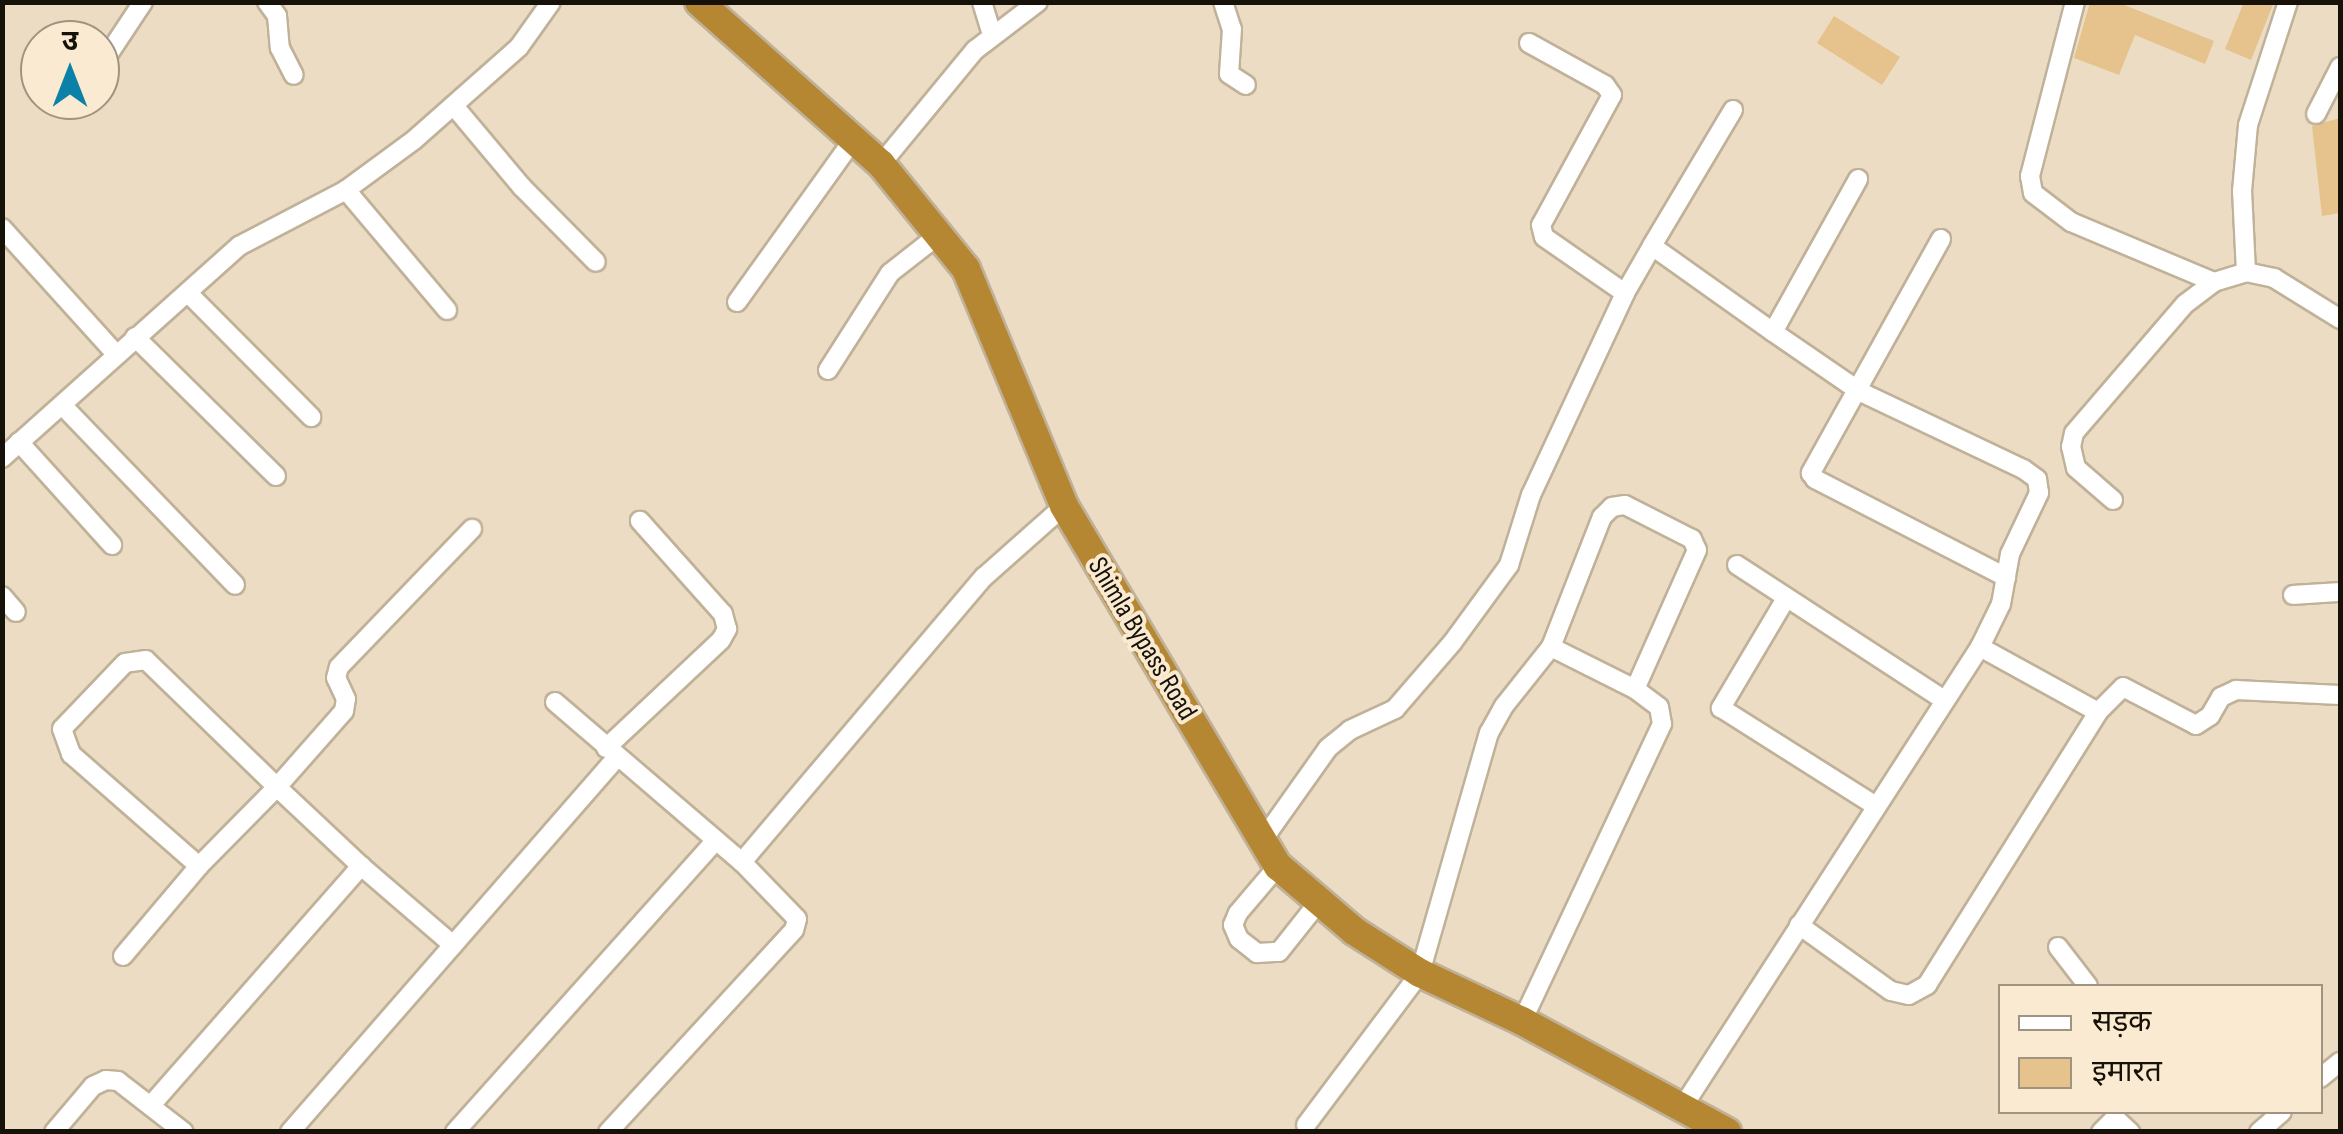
<!DOCTYPE html>
<html>
<head>
<meta charset="utf-8">
<style>
	body { margin:0 }
	#map { position:relative; width:2343px; height:1134px; overflow:hidden; background:#ecdcc4; font-family:"Sofia Sans Condensed","Noto Sans Devanagari",sans-serif }
	div>[style] { position:absolute }
	[style*='--x'] { left:calc(var(--x)*1px); top:calc(var(--y)*1px); width:calc(var(--w)*1px); rotate:calc(var(--a)*1deg) }
	.building>* { inset:0; background:#e6c38d }
	.roads { filter:drop-shadow(2px 0 #c0b199) drop-shadow(-2px 0 #c0b199) drop-shadow(0 2px #c0b199) drop-shadow(0 -2px #c0b199) }
	.minor>* { height:18px; margin:-9px; padding:0 9px; transform-origin:9px; border-radius:9px; background:#fff }
	.highway>* { height:28px; margin:-14px; padding:0 14px; transform-origin:14px; border-radius:14px; background:#b68732 }
	span { translate:-50% -50%; white-space:nowrap; text-align:center; line-height:1.15; -webkit-text-stroke:8px #faead1; paint-order:stroke }
	.street-label { font-size:28px; color:#171209 }
	.frame { position:absolute; inset:0; border:5px solid #171209; pointer-events:none }
	.legend { position:absolute; left:1998px; top:984px; width:325px; height:130px; box-sizing:border-box; background:#faead1; border:2px solid #9f9481; margin:0; padding:12px 18px; list-style:none; font-size:30px; color:#171209 }
	.legend li { display:flex; align-items:center; gap:20px; height:50px }
	.legend b { width:50px; border:2px solid #9f9481 }
	.north { position:absolute; left:20px; top:20px; width:100px; height:100px; box-sizing:border-box; background:#faead1; border:2px solid #9f9481; border-radius:50%; rotate:0deg; font-size:28px; font-weight:700; line-height:40px; text-align:center; color:#171209 }
	.north::after { content:''; display:block; margin:auto; width:35px; height:45px; background:#0c81a7; clip-path:polygon(50% 0,100% 100%,50% 72%,0 100%) }
</style>
</head>
<body>
<div id="map">
	<div class="building">
		<div style="clip-path:polygon(2090px 2px,2117px 2px,2214px 41px,2205px 64px,2135px 35px,2119px 75px,2074px 58px)"></div>
		<div style="clip-path:polygon(2244px 2px,2274px 2px,2251px 60px,2225px 49px)"></div>
		<div style="clip-path:polygon(1834px 16px,1900px 57px,1882px 85px,1817px 43px)"></div>
		<div style="clip-path:polygon(2340px 118px,2340px 213px,2322px 216px,2312px 126px)"></div>
	</div>
	<div class="roads">
		<div class="minor">
			<div style="--x:267;--y:2;--w:17;--a:54"></div>
			<div style="--x:277;--y:16;--w:32;--a:85"></div>
			<div style="--x:280;--y:48;--w:30;--a:63"></div>
			<div style="--x:982;--y:2;--w:34;--a:73"></div>
			<div style="--x:1223;--y:2;--w:28;--a:72"></div>
			<div style="--x:1232;--y:29;--w:45;--a:93.8"></div>
			<div style="--x:1229;--y:74;--w:20;--a:33"></div>
			<div style="--x:2075;--y:2;--w:180;--a:104.5"></div>
			<div style="--x:2030;--y:176;--w:17;--a:80"></div>
			<div style="--x:2033;--y:193;--w:48;--a:37.3"></div>
			<div style="--x:2071;--y:222;--w:155;--a:22.8"></div>
			<div style="--x:1529;--y:43;--w:87;--a:28.9"></div>
			<div style="--x:1605;--y:85;--w:12;--a:55"></div>
			<div style="--x:1612;--y:95;--w:148;--a:118.6"></div>
			<div style="--x:1541;--y:225;--w:12;--a:76"></div>
			<div style="--x:1544;--y:237;--w:98;--a:34.7"></div>
			<div style="--x:100;--y:67;--w:78;--a:-56.5"></div>
			<div style="--x:62;--y:102;--w:3;--a:-45"></div>
			<div style="--x:454;--y:106;--w:106;--a:50"></div>
			<div style="--x:522;--y:187;--w:105;--a:45.4"></div>
			<div style="--x:1733;--y:110;--w:158;--a:120.8"></div>
			<div style="--x:1652;--y:246;--w:148;--a:35.4"></div>
			<div style="--x:2316;--y:114;--w:53;--a:-62.9"></div>
			<div style="--x:881;--y:164;--w:148;--a:-50.5"></div>
			<div style="--x:975;--y:50;--w:79;--a:-37.3"></div>
			<div style="--x:346;--y:190;--w:157;--a:49.9"></div>
			<div style="--x:2;--y:228;--w:169;--a:47.9"></div>
			<div style="--x:1941;--y:239;--w:268;--a:119.1"></div>
			<div style="--x:1811;--y:473;--w:7;--a:56"></div>
			<div style="--x:1815;--y:479;--w:215;--a:27.2"></div>
			<div style="--x:2246;--y:272;--w:81;--a:-92.8"></div>
			<div style="--x:2242;--y:191;--w:66;--a:-84.8"></div>
			<div style="--x:2248;--y:125;--w:129;--a:-72"></div>
			<div style="--x:188;--y:293;--w:175;--a:45.2"></div>
			<div style="--x:737;--y:302;--w:199;--a:-54.4"></div>
			<div style="--x:135;--y:337;--w:198;--a:44.6"></div>
			<div style="--x:828;--y:370;--w:115;--a:-57.4"></div>
			<div style="--x:890;--y:273;--w:63;--a:-38"></div>
			<div style="--x:63;--y:406;--w:248;--a:46.1"></div>
			<div style="--x:19;--y:442;--w:139;--a:47.9"></div>
			<div style="--x:2;--y:458;--w:318;--a:-41.8"></div>
			<div style="--x:239;--y:246;--w:121;--a:-27.6"></div>
			<div style="--x:346;--y:190;--w:84;--a:-36.3"></div>
			<div style="--x:414;--y:140;--w:140;--a:-41.5"></div>
			<div style="--x:519;--y:47;--w:55;--a:-54.6"></div>
			<div style="--x:2113;--y:500;--w:49;--a:-139.1"></div>
			<div style="--x:2076;--y:468;--w:22;--a:-103"></div>
			<div style="--x:2071;--y:447;--w:14;--a:-78"></div>
			<div style="--x:2074;--y:433;--w:170;--a:-49.3"></div>
			<div style="--x:2185;--y:304;--w:36;--a:-37"></div>
			<div style="--x:2214;--y:282;--w:34;--a:-17"></div>
			<div style="--x:2246;--y:272;--w:29;--a:12"></div>
			<div style="--x:2274;--y:278;--w:78;--a:31.8"></div>
			<div style="--x:1737;--y:565;--w:247;--a:33.1"></div>
			<div style="--x:2293;--y:595;--w:47;--a:-3.7"></div>
			<div style="--x:2;--y:596;--w:21;--a:49"></div>
			<div style="--x:1785;--y:600;--w:126;--a:120.7"></div>
			<div style="--x:1721;--y:708;--w:183;--a:32.3"></div>
			<div style="--x:1551;--y:647;--w:94;--a:26.6"></div>
			<div style="--x:555;--y:702;--w:246;--a:40.6"></div>
			<div style="--x:742;--y:862;--w:79;--a:46"></div>
			<div style="--x:797;--y:919;--w:11;--a:105"></div>
			<div style="--x:794;--y:930;--w:275;--a:132.6"></div>
			<div style="--x:2098;--y:712;--w:35;--a:-45"></div>
			<div style="--x:2123;--y:687;--w:82;--a:27.5"></div>
			<div style="--x:2196;--y:725;--w:17;--a:-33"></div>
			<div style="--x:2210;--y:716;--w:22;--a:-60"></div>
			<div style="--x:2221;--y:697;--w:17;--a:-25"></div>
			<div style="--x:2236;--y:690;--w:104;--a:2.8"></div>
			<div style="--x:606;--y:748;--w:158;--a:-43.2"></div>
			<div style="--x:721;--y:640;--w:13;--a:-61"></div>
			<div style="--x:727;--y:629;--w:16;--a:-105"></div>
			<div style="--x:723;--y:614;--w:125;--a:-131.7"></div>
			<div style="--x:1262;--y:841;--w:114;--a:-54.6"></div>
			<div style="--x:1328;--y:748;--w:28;--a:-39"></div>
			<div style="--x:1350;--y:730;--w:50;--a:-25"></div>
			<div style="--x:1395;--y:709;--w:87;--a:-49.2"></div>
			<div style="--x:1452;--y:643;--w:97;--a:-53.8"></div>
			<div style="--x:1509;--y:565;--w:73;--a:-72.6"></div>
			<div style="--x:1531;--y:495;--w:223;--a:-65"></div>
			<div style="--x:1625;--y:293;--w:54;--a:-60.1"></div>
			<div style="--x:742;--y:862;--w:374;--a:-49.7"></div>
			<div style="--x:984;--y:577;--w:107;--a:-41.6"></div>
			<div style="--x:1278;--y:866;--w:62;--a:130.4"></div>
			<div style="--x:1238;--y:913;--w:13;--a:113"></div>
			<div style="--x:1233;--y:925;--w:15;--a:67"></div>
			<div style="--x:1239;--y:939;--w:23;--a:38"></div>
			<div style="--x:1257;--y:953;--w:22;--a:-3"></div>
			<div style="--x:1279;--y:952;--w:63;--a:-51.5"></div>
			<div style="--x:1799;--y:925;--w:113;--a:35.7"></div>
			<div style="--x:1891;--y:991;--w:18;--a:13"></div>
			<div style="--x:1909;--y:995;--w:21;--a:-29"></div>
			<div style="--x:1927;--y:985;--w:322;--a:-57.9"></div>
			<div style="--x:2098;--y:712;--w:135;--a:-151.2"></div>
			<div style="--x:453;--y:945;--w:121;--a:-139.3"></div>
			<div style="--x:361;--y:866;--w:115;--a:-136.8"></div>
			<div style="--x:277;--y:787;--w:182;--a:-135.9"></div>
			<div style="--x:146;--y:660;--w:21;--a:172"></div>
			<div style="--x:125;--y:663;--w:91;--a:133.7"></div>
			<div style="--x:62;--y:729;--w:27;--a:70"></div>
			<div style="--x:71;--y:754;--w:170;--a:41.2"></div>
			<div style="--x:199;--y:866;--w:111;--a:-45.4"></div>
			<div style="--x:277;--y:787;--w:101;--a:-48.6"></div>
			<div style="--x:344;--y:711;--w:12;--a:-81"></div>
			<div style="--x:346;--y:699;--w:23;--a:-115"></div>
			<div style="--x:336;--y:678;--w:11;--a:-75"></div>
			<div style="--x:339;--y:667;--w:192;--a:-46.1"></div>
			<div style="--x:2058;--y:947;--w:49;--a:52.4"></div>
			<div style="--x:123;--y:956;--w:118;--a:-49.8"></div>
			<div style="--x:2320;--y:1078;--w:26;--a:-39"></div>
			<div style="--x:152;--y:1104;--w:317;--a:-48.7"></div>
			<div style="--x:1682;--y:1108;--w:549;--a:-57.12"></div>
			<div style="--x:1980;--y:647;--w:48;--a:-64"></div>
			<div style="--x:2001;--y:604;--w:51;--a:-79.8"></div>
			<div style="--x:2010;--y:554;--w:68;--a:-64.6"></div>
			<div style="--x:2039;--y:493;--w:14;--a:-98"></div>
			<div style="--x:2037;--y:479;--w:17;--a:-144"></div>
			<div style="--x:2023;--y:469;--w:182;--a:-154.6"></div>
			<div style="--x:1859;--y:391;--w:104;--a:-145.5"></div>
			<div style="--x:1773;--y:332;--w:175;--a:-60.9"></div>
			<div style="--x:1306;--y:1125;--w:190;--a:-53.1"></div>
			<div style="--x:1420;--y:973;--w:250;--a:-74"></div>
			<div style="--x:1489;--y:733;--w:31;--a:-61"></div>
			<div style="--x:1504;--y:706;--w:75;--a:-51.5"></div>
			<div style="--x:1551;--y:647;--w:140;--a:-68.6"></div>
			<div style="--x:1602;--y:517;--w:14;--a:-45"></div>
			<div style="--x:1612;--y:507;--w:13;--a:-9"></div>
			<div style="--x:1625;--y:505;--w:75;--a:26.9"></div>
			<div style="--x:1692;--y:539;--w:12;--a:66"></div>
			<div style="--x:1697;--y:550;--w:152;--a:114"></div>
			<div style="--x:1635;--y:689;--w:30;--a:37"></div>
			<div style="--x:1659;--y:707;--w:17;--a:80"></div>
			<div style="--x:1662;--y:724;--w:328;--a:115.2"></div>
			<div style="--x:54;--y:1132;--w:60;--a:-49.7"></div>
			<div style="--x:93;--y:1086;--w:14;--a:-25"></div>
			<div style="--x:106;--y:1080;--w:12;--a:5"></div>
			<div style="--x:118;--y:1081;--w:83;--a:37.7"></div>
			<div style="--x:290;--y:1132;--w:498;--a:-48.9"></div>
			<div style="--x:455;--y:1132;--w:389;--a:-48.2"></div>
			<div style="--x:2101;--y:1132;--w:20;--a:-45"></div>
			<div style="--x:2115;--y:1118;--w:21;--a:43"></div>
			<div style="--x:2259;--y:1132;--w:30;--a:-41"></div>
		</div>
		<div class="highway">
			<div style="--x:699;--y:2;--w:244;--a:41.7"></div>
			<div style="--x:881;--y:164;--w:135;--a:51"></div>
			<div style="--x:966;--y:269;--w:256;--a:67.5"></div>
			<div style="--x:1064;--y:506;--w:419;--a:59.3"></div>
			<div style="--x:1278;--y:866;--w:100;--a:40.5"></div>
			<div style="--x:1354;--y:931;--w:78;--a:32.5"></div>
			<div style="--x:1420;--y:973;--w:113;--a:25.2"></div>
			<div style="--x:1522;--y:1021;--w:233;--a:28.4"></div>
		</div>
	</div>
	<div class="street-label">
		<span style="left:1142px;top:639px;rotate:59deg">Shimla Bypass Road</span>
	</div>
	<div class="frame"></div>
	<ul class="legend">
	<li><b style="height:12px;background:#fff"></b>सड़क</li>
	<li><b style="height:28px;background:#e6c38d"></b>इमारत</li>
	</ul>
	<div class="north">उ</div>
</div>
</body>
</html>
